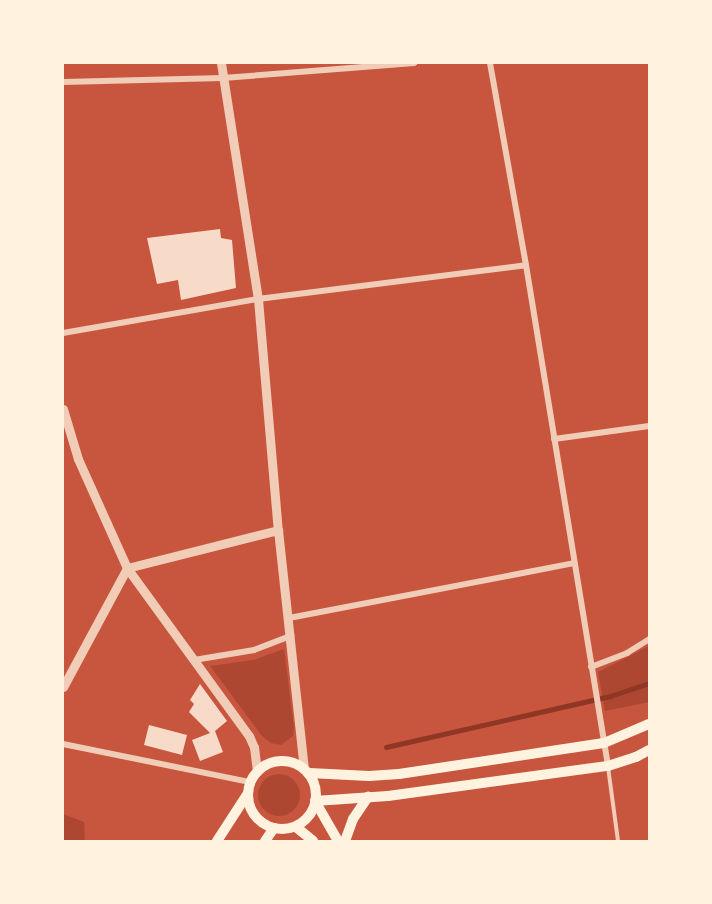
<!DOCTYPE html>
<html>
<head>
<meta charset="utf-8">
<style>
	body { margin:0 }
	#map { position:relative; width:712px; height:904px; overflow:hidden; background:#c8553d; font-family:"Golos Text",sans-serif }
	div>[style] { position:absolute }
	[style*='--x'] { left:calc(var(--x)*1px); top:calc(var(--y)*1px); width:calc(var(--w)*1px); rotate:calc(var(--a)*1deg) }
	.green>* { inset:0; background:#ae4732 }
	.round { border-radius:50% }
	.stream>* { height:5px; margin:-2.5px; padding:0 2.5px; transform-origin:2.5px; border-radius:2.5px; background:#8f3625 }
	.building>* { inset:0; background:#f7dbc8 }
	.service>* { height:4px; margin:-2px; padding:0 2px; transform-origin:2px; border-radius:2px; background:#f1ccb7 }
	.minor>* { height:6px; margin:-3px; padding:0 3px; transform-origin:3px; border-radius:3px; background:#f1ccb7 }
	.tertiary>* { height:9px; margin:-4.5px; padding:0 4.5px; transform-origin:4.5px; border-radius:4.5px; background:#f1ccb7 }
	.secondary>* { height:10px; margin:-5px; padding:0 5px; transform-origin:5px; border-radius:5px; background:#fff3e0 }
	.secondary>.ring { margin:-5px; padding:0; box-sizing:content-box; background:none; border:10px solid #fff3e0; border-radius:50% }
	span { translate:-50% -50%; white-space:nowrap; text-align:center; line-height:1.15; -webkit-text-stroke:4.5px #fff3e0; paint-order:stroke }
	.frame { position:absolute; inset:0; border:64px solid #fff3e0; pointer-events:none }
</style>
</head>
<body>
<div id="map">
	<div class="green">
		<div style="clip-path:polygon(649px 646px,649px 702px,605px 711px,598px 672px)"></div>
		<div style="clip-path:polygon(284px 649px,294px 728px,293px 736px,281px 745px,271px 743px,262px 736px,210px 666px,253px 660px)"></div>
		<div class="round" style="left:258px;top:774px;width:42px;height:42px"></div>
		<div style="clip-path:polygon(63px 814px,84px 822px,85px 841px,63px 841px)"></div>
	</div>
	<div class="stream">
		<div style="--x:386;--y:747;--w:230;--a:-12.8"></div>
		<div style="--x:610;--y:696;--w:41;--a:-18.4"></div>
	</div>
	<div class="building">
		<div style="clip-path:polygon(220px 229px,221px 238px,232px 240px,236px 288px,181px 300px,178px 280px,157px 284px,147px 238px)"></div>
		<div style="clip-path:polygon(200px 684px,227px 721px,215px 731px,223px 752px,200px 761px,192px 740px,210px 733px,189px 712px,194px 704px,190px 700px)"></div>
		<div style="clip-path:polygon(149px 725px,187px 735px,182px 755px,144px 745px)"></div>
	</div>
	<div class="service">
		<div style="--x:608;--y:767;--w:75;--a:82.3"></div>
	</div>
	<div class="minor">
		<div style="--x:490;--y:63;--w:205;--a:79.9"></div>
		<div style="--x:526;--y:265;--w:508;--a:80.7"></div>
		<div style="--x:63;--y:82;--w:160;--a:-1.4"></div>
		<div style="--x:223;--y:78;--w:192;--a:-4.5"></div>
		<div style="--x:63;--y:333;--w:198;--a:-9.9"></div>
		<div style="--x:258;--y:299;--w:270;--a:-7.2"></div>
		<div style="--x:554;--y:439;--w:96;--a:-7.8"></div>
		<div style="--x:289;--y:618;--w:290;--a:-10.9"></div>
		<div style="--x:194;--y:660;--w:61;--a:-9.5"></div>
		<div style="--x:254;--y:650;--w:40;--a:-21"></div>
		<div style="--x:591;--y:667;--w:39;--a:-21"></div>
		<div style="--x:627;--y:653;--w:26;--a:-32"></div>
		<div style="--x:63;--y:744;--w:191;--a:11.5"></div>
	</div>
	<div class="tertiary">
		<div style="--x:221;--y:63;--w:239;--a:81.1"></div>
		<div style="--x:258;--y:299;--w:232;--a:85.1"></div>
		<div style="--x:278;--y:530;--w:240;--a:83.8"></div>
		<div style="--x:63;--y:409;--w:52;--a:73.3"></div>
		<div style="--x:78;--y:459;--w:120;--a:65.8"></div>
		<div style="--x:127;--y:568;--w:208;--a:54"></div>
		<div style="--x:249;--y:736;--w:12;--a:66"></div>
		<div style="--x:254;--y:747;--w:25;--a:83"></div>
		<div style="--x:63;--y:687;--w:135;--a:-61.7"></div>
		<div style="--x:127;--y:568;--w:156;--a:-14.1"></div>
	</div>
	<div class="secondary">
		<div class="ring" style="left:248px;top:761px;width:58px;height:58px"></div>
		<div style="--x:309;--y:773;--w:60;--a:2.9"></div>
		<div style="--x:369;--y:776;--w:30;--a:-4"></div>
		<div style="--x:399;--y:774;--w:207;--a:-8.6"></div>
		<div style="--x:604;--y:743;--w:49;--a:-22.9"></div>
		<div style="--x:296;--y:827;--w:22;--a:39"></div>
		<div style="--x:217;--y:841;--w:57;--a:-57.1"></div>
		<div style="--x:265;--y:841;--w:16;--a:-55"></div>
		<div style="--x:338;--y:841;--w:46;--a:-119.9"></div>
		<div style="--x:315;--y:801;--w:73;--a:-3.9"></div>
		<div style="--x:388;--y:796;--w:222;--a:-7.8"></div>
		<div style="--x:608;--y:766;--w:29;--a:-18"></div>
		<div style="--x:636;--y:757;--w:15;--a:-28"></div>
		<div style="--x:345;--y:841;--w:23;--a:-70"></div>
		<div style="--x:353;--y:819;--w:27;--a:-56"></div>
	</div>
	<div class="frame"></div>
</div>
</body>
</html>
